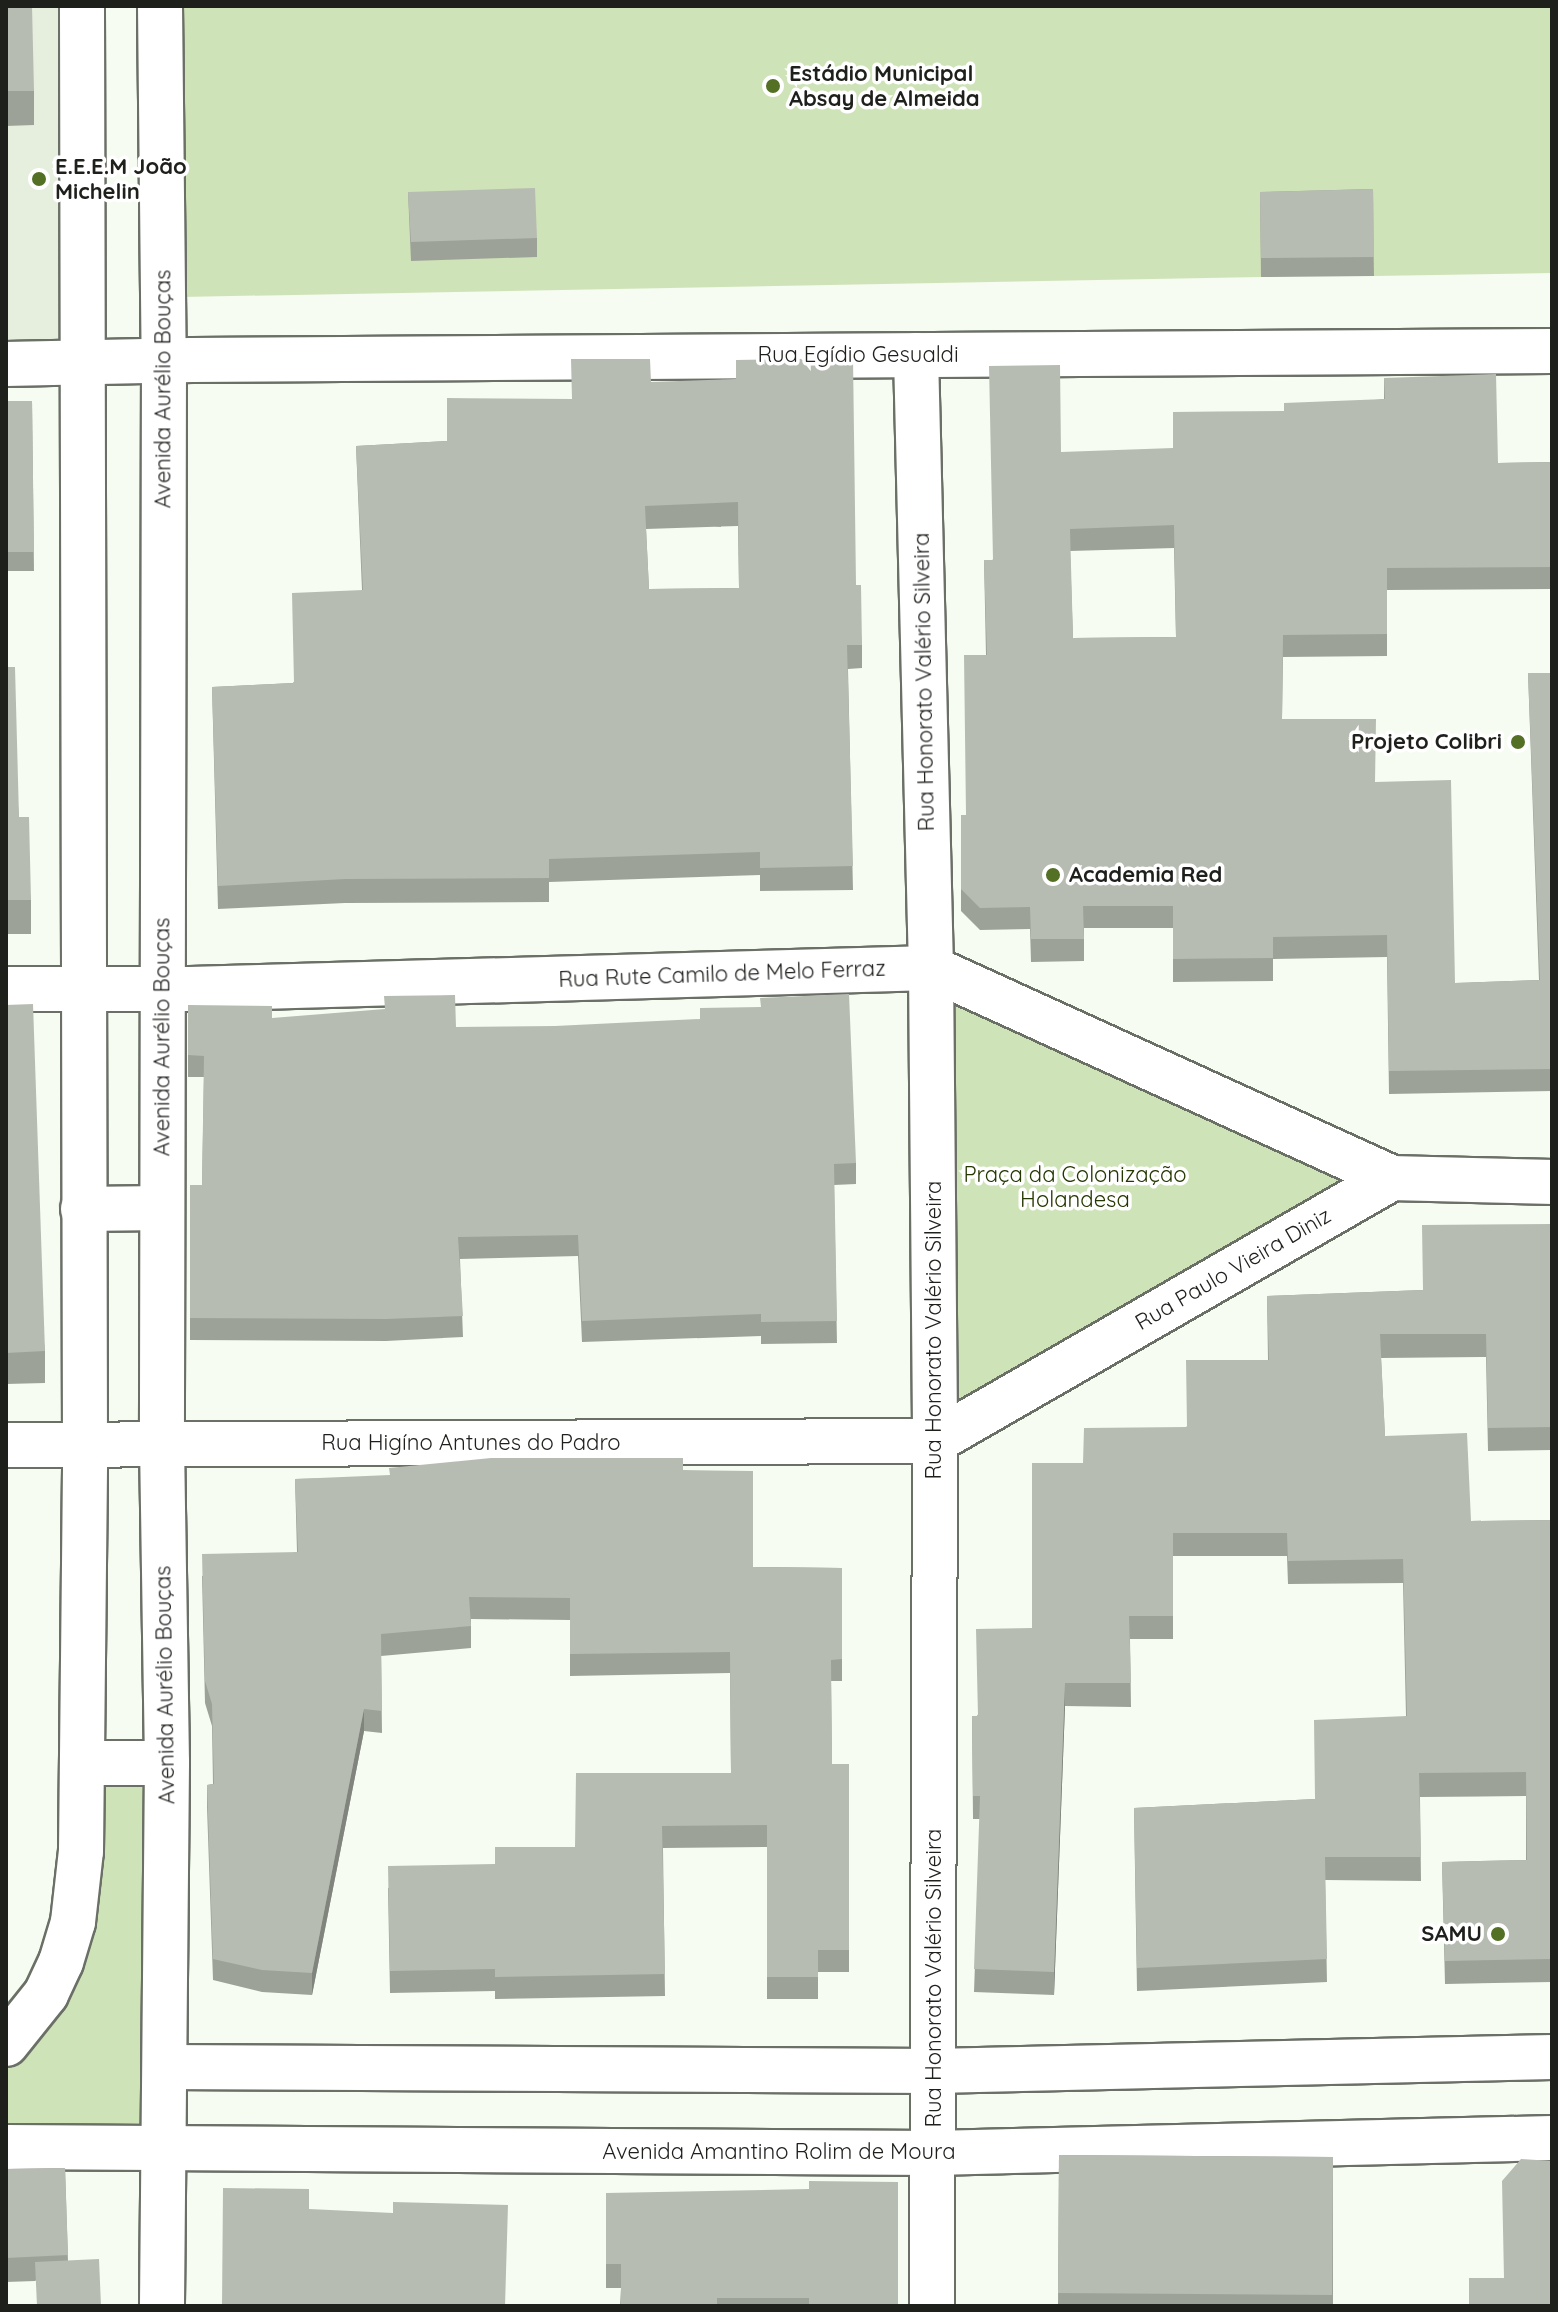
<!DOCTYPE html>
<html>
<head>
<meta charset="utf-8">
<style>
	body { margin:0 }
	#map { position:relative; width:1558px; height:2312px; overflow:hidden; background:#f6fcf1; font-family:Quicksand,sans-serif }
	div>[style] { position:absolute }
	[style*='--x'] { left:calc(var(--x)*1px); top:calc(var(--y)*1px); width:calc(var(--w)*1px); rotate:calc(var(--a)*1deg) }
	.built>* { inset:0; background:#e6eedd }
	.green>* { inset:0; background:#cfe3b8 }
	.roads { filter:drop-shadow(2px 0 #6b7067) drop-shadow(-2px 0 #6b7067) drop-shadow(0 2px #6b7067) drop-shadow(0 -2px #6b7067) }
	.street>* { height:44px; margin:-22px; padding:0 22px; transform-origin:22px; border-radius:22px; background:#fff }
	.wall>* { inset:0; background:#9da299 }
	.shaded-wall>* { inset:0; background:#80847d }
	.building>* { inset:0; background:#b7bcb2 }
	.dots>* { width:22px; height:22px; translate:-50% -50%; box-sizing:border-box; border:4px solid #fff; border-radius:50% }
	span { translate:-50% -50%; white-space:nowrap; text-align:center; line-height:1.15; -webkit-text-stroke:7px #fff; paint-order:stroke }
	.poi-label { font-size:22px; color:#1e201c; font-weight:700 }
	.left { translate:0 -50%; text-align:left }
	.right { translate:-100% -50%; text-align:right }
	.street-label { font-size:22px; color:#1e201c }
	.park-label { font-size:22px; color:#243701 }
	.frame { position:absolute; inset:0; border:8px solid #1e201c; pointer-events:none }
</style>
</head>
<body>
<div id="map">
	<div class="built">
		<div style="clip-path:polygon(6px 6px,71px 6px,75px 353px,6px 353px)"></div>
	</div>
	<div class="green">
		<div style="clip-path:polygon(176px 6px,1552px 6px,1552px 273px,1374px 276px,1373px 209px,1261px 211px,1261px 277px,181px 297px)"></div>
		<div style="clip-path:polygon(938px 977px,1357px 1177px,951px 1408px)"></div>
		<div style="clip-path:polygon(90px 1771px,159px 1771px,155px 2143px,6px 2140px,6px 2056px,20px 2046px)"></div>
	</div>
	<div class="roads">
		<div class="street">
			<div style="--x:160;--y:6;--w:355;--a:89.4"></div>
			<div style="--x:164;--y:361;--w:1083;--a:90.11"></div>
			<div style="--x:162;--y:1444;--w:319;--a:89.1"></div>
			<div style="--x:167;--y:1763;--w:543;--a:90.53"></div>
			<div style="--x:916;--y:355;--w:613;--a:88.6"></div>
			<div style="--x:931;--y:968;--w:473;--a:89.5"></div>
			<div style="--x:935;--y:1441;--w:865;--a:90.2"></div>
			<div style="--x:6;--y:364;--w:186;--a:-1.2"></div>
			<div style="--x:192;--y:360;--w:1360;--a:-0.38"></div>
			<div style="--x:6;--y:989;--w:184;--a:0"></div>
			<div style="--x:190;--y:989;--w:741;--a:-1.62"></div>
			<div style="--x:931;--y:968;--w:507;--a:24.49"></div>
			<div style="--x:83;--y:1209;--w:79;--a:-0.7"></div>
			<div style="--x:6;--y:1445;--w:929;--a:-0.25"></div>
			<div style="--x:935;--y:1441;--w:527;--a:-29.92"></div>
			<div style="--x:1392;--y:1178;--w:160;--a:1.4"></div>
			<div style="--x:83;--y:1763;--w:84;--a:0"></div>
			<div style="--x:6;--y:2044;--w:64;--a:-51.3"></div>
			<div style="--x:46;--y:1994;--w:35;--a:-65"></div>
			<div style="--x:61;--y:1962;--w:42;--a:-73.3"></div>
			<div style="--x:73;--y:1922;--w:71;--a:-83.6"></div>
			<div style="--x:81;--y:1851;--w:408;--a:-89.4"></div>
			<div style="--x:85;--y:1443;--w:1437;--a:-90.12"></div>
			<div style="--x:165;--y:2067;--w:769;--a:0.3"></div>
			<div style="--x:934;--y:2071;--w:618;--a:-1.3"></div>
			<div style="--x:6;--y:2147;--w:927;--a:0.37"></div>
			<div style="--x:933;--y:2153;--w:619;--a:-1.39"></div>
		</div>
	</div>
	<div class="wall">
		<div style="clip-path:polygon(6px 6px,34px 91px,34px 125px,6px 126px)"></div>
		<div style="clip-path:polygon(1373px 189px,1374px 276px,1261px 277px,1260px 192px)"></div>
		<div style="clip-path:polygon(408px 192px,537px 238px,537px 257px,411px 261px)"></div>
		<div style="clip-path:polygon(evenodd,1384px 378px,1498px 463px,1552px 462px,1552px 589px,1387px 590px,1387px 656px,1283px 657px,1282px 719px,1375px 782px,1455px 983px,1539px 980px,1528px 673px,1552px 673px,1552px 1091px,1389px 1094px,1387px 957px,1273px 959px,1273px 981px,1173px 982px,1173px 928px,1084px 928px,1084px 961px,1031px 962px,1030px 929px,980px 930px,961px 911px,961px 815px,966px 815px,986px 655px,984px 560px,992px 560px,1173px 448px,1284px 411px,1384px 399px,1384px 378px,1174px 548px,1176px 637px,1073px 638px,1070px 551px,1174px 548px)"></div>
		<div style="clip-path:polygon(evenodd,651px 382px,856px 585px,862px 645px,862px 668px,848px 669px,853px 890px,760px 891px,760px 875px,549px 882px,549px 902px,345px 903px,218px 909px,212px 687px,293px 683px,362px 590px,356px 446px,447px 441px,572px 399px,651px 382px,738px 526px,739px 588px,649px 589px,646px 529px,738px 526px)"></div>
		<div style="clip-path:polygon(6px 401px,32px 401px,34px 571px,6px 571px)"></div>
		<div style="clip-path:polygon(6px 605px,6px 667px,19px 817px,31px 900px,31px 934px,6px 934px)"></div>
		<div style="clip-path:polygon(6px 1005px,45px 1351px,45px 1383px,6px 1384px)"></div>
		<div style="clip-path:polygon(188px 1005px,272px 1018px,456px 1027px,856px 1163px,856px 1184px,834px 1185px,837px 1343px,761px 1344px,761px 1336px,582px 1342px,578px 1256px,460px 1259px,463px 1337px,386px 1341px,190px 1340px,190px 1185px,202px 1185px,204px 1077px,188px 1077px)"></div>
		<div style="clip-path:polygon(1552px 1224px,1552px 1450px,1488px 1451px,1486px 1357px,1381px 1358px,1385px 1436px,1471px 1521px,1552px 1520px,1552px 1982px,1445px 1984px,1442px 1862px,1526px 1860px,1526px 1796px,1420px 1797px,1421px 1881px,1325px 1880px,1327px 1982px,1137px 1991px,1134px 1808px,1315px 1799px,1406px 1716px,1403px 1583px,1288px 1584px,1287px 1556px,1173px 1556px,1173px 1639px,1130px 1639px,1131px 1707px,1065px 1706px,1054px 1995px,974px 1992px,980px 1819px,973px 1819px,972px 1716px,977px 1716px,1032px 1628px,1083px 1463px,1186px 1427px,1268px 1360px,1267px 1296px,1423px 1290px)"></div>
		<div style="clip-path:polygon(683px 1470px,753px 1567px,842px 1568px,842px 1681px,831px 1681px,832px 1764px,849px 1764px,849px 1972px,818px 1972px,818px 1999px,767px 1999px,767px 1847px,663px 1848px,665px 1996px,495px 1999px,495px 1991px,390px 1993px,388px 1888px,575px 1847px,731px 1773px,730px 1673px,570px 1676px,570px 1620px,471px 1619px,471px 1648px,381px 1656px,382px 1733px,364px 1731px,312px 1995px,262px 1992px,213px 1980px,207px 1807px,207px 1785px,213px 1784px,212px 1726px,205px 1703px,202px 1576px,297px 1552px,295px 1479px)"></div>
		<div style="clip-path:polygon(1059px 2155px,1333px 2157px,1333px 2306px,1058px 2306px)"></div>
		<div style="clip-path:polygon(65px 2168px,68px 2261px,35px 2281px,6px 2282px,6px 2169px)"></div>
		<div style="clip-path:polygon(606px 2193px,898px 2306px,620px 2306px,621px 2288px,606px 2288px)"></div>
	</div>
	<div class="shaded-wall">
		<div style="clip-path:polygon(1065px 1683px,1065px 1706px,1054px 1995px,1054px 1972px)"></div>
		<div style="clip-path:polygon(364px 1709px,364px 1731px,312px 1995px,312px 1973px)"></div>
	</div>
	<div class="building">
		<div style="clip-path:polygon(6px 6px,32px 6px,34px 91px,6px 91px)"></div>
		<div style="clip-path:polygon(535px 188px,537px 238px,411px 242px,408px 192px)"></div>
		<div style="clip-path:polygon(1373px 189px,1374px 257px,1261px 258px,1260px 192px)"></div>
		<div style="clip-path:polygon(evenodd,853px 358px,856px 585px,861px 585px,862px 645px,847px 645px,853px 866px,760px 868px,760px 852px,549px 859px,549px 878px,345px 879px,218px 886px,212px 687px,294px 683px,292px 593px,363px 590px,356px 446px,447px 441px,447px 398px,572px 399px,571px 359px,650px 359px,651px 382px,736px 379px,736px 360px,853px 358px,738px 502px,739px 588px,649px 589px,645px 506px,738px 502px)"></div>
		<div style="clip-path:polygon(evenodd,1060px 365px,1061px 452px,1173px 448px,1173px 412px,1284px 411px,1284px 403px,1385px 399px,1384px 378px,1496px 374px,1498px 463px,1552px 462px,1552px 567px,1387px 568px,1387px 634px,1283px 635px,1282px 719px,1376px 719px,1375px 782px,1451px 780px,1455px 983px,1540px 980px,1528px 673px,1552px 673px,1552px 1069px,1389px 1071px,1387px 935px,1273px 937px,1273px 958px,1173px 959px,1173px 906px,1083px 906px,1084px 939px,1031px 939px,1030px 907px,980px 908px,961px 889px,961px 815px,966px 815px,964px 655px,987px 655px,984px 560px,993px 560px,989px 366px,1060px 365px,1174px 525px,1176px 637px,1073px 638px,1070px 529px,1174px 525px)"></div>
		<div style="clip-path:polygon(6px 401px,32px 401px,34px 552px,6px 552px)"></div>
		<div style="clip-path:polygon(6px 605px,6px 667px,15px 667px,19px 817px,29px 817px,31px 900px,6px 900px)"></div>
		<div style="clip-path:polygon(849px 994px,856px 1163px,834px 1164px,837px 1321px,761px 1322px,761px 1314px,582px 1321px,578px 1235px,458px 1237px,463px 1316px,386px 1319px,190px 1318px,190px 1185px,202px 1185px,204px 1056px,188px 1055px,188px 1005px,272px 1006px,272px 1018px,385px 1009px,384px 996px,455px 995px,456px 1027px,555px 1026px,700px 1019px,700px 1008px,761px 1007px,760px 998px)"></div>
		<div style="clip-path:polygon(33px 1004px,45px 1351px,6px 1353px,6px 1005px)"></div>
		<div style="clip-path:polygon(1552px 1224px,1552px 1427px,1488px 1428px,1486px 1334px,1380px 1334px,1385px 1436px,1467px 1433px,1471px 1521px,1552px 1520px,1552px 1959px,1445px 1961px,1442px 1862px,1527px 1860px,1526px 1772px,1419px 1773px,1421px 1857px,1325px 1857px,1327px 1959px,1137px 1968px,1134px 1808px,1315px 1799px,1314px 1720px,1407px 1716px,1403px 1559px,1288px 1561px,1287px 1533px,1173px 1533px,1173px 1616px,1129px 1616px,1131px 1683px,1065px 1683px,1054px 1972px,974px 1969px,980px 1796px,973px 1796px,972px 1716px,978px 1716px,976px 1629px,1032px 1628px,1032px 1463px,1083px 1463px,1084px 1428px,1187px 1427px,1186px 1360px,1269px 1360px,1267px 1296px,1423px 1290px,1422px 1225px)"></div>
		<div style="clip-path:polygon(491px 1458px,683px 1458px,683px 1470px,753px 1471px,753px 1567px,842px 1568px,842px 1659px,831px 1660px,832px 1764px,849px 1764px,849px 1950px,818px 1950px,818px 1977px,767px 1977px,767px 1825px,662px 1826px,665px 1974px,495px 1977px,495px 1969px,390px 1971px,388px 1866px,495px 1864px,495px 1847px,575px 1847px,576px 1773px,731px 1773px,730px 1652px,570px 1654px,570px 1598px,469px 1597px,471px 1626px,381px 1634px,382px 1711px,364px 1709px,312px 1973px,262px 1970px,213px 1959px,207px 1785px,214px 1784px,212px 1704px,205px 1681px,202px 1554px,298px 1552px,295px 1479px,390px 1475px,389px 1468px)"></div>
		<div style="clip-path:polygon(1059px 2155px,1333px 2157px,1332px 2295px,1058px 2293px)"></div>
		<div style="clip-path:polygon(1521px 2159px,1552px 2161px,1552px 2306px,1469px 2306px,1469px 2278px,1504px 2278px,1502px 2181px)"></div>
		<div style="clip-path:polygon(65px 2168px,68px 2255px,6px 2258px,6px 2169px)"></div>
		<div style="clip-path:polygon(809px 2181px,898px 2182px,898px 2306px,809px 2306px,809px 2298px,717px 2298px,717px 2306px,621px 2306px,621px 2264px,606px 2264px,606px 2193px,809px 2189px)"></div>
		<div style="clip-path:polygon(223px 2188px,309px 2189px,309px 2209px,393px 2213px,393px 2202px,508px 2205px,505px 2306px,222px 2306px)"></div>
		<div style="clip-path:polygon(99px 2259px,101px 2306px,37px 2306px,35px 2262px)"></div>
	</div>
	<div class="dots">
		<div style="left:773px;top:86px;background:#537025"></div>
		<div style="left:39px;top:179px;background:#537025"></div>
		<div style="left:1518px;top:742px;background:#537025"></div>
		<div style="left:1053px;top:875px;background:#537025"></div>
		<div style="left:1498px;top:1934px;background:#537025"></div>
	</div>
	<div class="poi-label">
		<span class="left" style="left:789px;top:86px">Estádio Municipal<br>Absay de Almeida</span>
		<span class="left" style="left:55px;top:179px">E.E.E.M João<br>Michelin</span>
		<span class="right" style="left:1502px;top:742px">Projeto Colibri</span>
		<span class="left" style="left:1069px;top:875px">Academia Red</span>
		<span class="right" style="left:1482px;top:1934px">SAMU</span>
	</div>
	<div class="street-label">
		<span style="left:858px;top:355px">Rua Egídio Gesualdi</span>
		<span style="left:163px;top:389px;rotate:-90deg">Avenida Aurélio Bouças</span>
		<span style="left:924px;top:682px;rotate:-91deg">Rua Honorato Valério Silveira</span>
		<span style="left:722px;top:974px;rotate:-2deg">Rua Rute Camilo de Melo Ferraz</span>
		<span style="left:162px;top:1037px;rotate:-90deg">Avenida Aurélio Bouças</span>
		<span style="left:1233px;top:1269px;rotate:-30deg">Rua Paulo Vieira Diniz</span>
		<span style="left:934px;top:1330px;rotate:-90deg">Rua Honorato Valério Silveira</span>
		<span style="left:471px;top:1443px">Rua Higíno Antunes do Padro</span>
		<span style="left:165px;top:1685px;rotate:-91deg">Avenida Aurélio Bouças</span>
		<span style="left:934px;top:1978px;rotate:-90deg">Rua Honorato Valério Silveira</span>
		<span style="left:779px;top:2152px">Avenida Amantino Rolim de Moura</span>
	</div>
	<div class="park-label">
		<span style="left:1075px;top:1187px">Praça da Colonização<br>Holandesa</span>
	</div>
	<div class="frame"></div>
</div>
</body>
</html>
